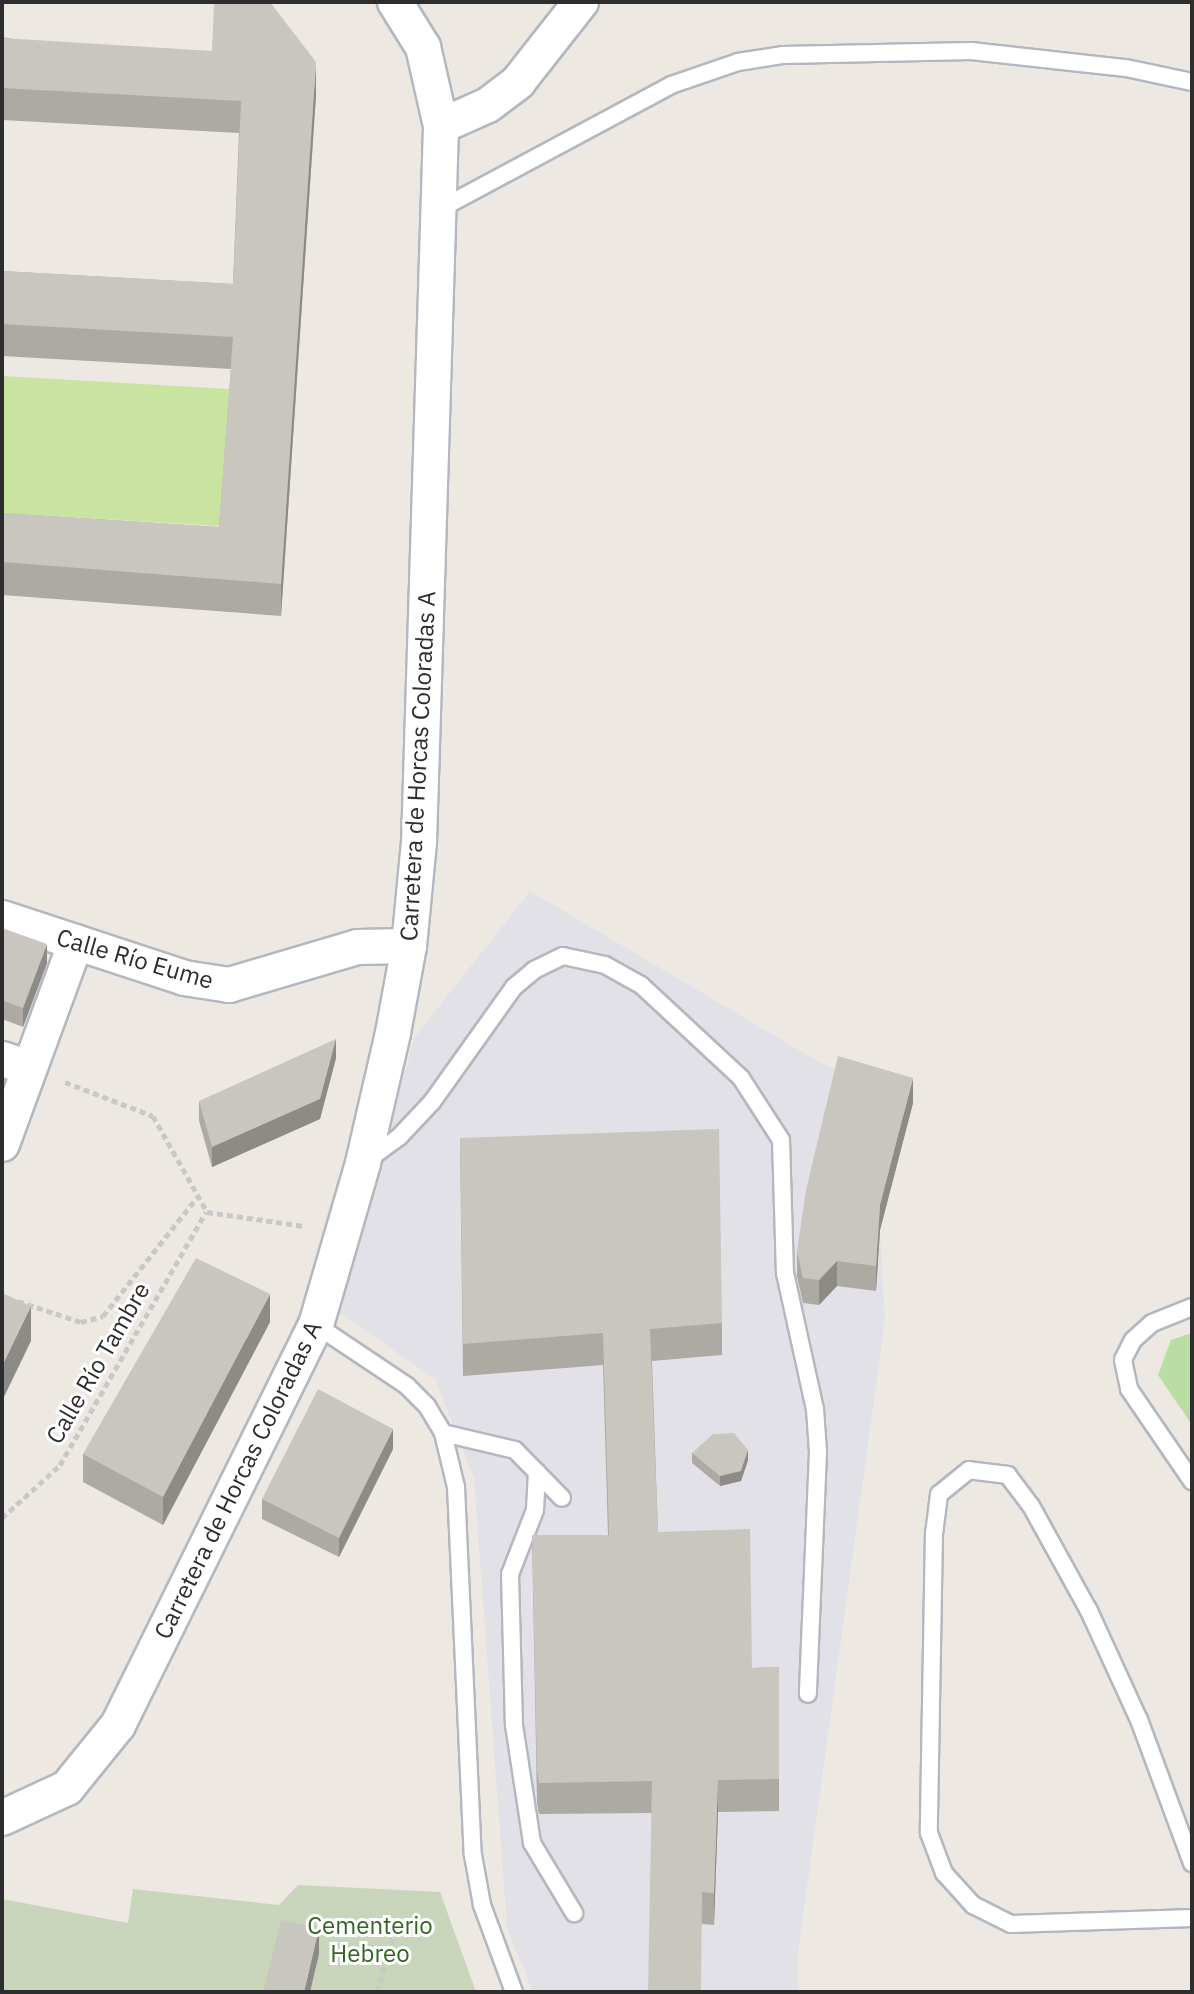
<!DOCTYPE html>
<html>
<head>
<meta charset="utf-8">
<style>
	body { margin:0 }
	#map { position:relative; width:1194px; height:1994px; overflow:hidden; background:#ede8e1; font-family:"IBM Plex Sans",sans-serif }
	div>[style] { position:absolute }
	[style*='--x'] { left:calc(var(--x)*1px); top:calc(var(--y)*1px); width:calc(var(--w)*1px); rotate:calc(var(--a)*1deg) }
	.industrial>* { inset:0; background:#e2e1e7 }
	.green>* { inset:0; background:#b9dea4 }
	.cemetery>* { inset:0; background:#c8d5ba }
	.pitch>* { inset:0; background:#c9e4a0 }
	.path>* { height:5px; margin-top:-2.5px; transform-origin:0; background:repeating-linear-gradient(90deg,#c8c8c8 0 6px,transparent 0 10px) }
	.roads { filter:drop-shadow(2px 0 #b4b7bf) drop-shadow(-2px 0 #b4b7bf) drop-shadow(0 2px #b4b7bf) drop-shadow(0 -2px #b4b7bf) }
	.lane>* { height:16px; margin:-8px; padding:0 8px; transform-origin:8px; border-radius:8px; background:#fff }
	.street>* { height:34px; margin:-17px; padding:0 17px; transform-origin:17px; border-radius:17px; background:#fff }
	.wall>* { inset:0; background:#adaaa4 }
	.shaded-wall>* { inset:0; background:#8d8b86 }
	.building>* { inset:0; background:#c9c6bf }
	span { translate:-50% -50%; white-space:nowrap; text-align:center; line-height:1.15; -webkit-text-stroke:6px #fff; paint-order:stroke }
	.street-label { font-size:24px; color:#2d2d2d }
	.park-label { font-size:24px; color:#326522 }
	.frame { position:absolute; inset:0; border:4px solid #2d2d2d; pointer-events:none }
</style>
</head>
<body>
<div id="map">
	<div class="industrial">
		<div style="clip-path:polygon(530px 891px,819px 1062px,913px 1103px,880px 1230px,885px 1320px,797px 1960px,799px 1992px,533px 1992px,507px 1928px,474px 1478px,435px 1379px,336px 1310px,415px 1037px)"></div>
	</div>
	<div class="green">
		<div style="clip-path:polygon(1192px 1333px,1192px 1425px,1158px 1375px,1171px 1340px)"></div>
	</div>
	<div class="cemetery">
		<div style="clip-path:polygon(298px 1885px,440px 1892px,476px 1992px,2px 1992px,2px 1899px,128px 1923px,133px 1889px,279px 1905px)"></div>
	</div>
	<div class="pitch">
		<div style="clip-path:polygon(2px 376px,230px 389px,221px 526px,2px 513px)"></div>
	</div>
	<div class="path">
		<div style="--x:65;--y:1082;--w:94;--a:21.1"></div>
		<div style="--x:153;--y:1116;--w:110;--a:60.6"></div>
		<div style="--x:207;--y:1212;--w:98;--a:8.2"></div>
		<div style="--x:18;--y:1301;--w:66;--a:18.4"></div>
		<div style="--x:81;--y:1322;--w:23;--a:-15"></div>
		<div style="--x:103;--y:1316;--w:153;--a:-51.6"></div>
		<div style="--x:2;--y:1518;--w:79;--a:-42.4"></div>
		<div style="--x:60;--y:1465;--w:292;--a:-60"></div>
		<div style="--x:377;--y:1992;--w:61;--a:-73.9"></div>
	</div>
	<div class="roads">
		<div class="lane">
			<div style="--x:440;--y:209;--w:262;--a:-28.2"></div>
			<div style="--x:671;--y:85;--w:71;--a:-18.9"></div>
			<div style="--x:738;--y:62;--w:46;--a:-8.8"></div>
			<div style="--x:783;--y:55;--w:188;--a:-1.2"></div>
			<div style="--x:971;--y:51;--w:156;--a:6.3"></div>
			<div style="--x:1126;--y:68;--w:67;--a:12"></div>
			<div style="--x:366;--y:1161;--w:41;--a:-36"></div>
			<div style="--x:399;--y:1137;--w:48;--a:-46.7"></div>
			<div style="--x:432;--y:1102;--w:141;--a:-54.5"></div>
			<div style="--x:514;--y:987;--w:26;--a:-40"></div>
			<div style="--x:534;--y:970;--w:32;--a:-26"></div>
			<div style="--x:563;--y:956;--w:43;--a:12.1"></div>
			<div style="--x:605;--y:965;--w:41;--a:29.1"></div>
			<div style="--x:641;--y:985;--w:137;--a:42.9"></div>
			<div style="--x:741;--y:1078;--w:74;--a:57.2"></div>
			<div style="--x:781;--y:1140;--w:133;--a:88.3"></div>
			<div style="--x:785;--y:1273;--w:139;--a:77.6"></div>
			<div style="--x:815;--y:1409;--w:43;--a:86"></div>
			<div style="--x:818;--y:1452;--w:242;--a:92.4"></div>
			<div style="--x:1192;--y:1307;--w:43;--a:158.2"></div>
			<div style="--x:1152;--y:1323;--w:25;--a:138"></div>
			<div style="--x:1133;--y:1340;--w:22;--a:117"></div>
			<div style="--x:1123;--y:1360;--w:30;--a:78"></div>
			<div style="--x:1129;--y:1389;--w:112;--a:55.6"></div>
			<div style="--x:316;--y:1325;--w:110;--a:33.8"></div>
			<div style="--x:407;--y:1386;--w:28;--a:45"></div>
			<div style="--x:427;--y:1406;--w:31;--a:59"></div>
			<div style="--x:443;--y:1433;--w:56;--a:76.5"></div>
			<div style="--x:456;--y:1487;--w:368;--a:87.4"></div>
			<div style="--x:473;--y:1855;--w:51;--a:79.8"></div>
			<div style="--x:482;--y:1905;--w:93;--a:69.8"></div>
			<div style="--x:443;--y:1433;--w:74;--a:13.3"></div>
			<div style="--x:515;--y:1450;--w:67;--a:45.6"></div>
			<div style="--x:537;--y:1472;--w:38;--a:93"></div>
			<div style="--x:535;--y:1510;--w:69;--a:111.3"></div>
			<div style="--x:510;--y:1574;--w:151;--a:88.5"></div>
			<div style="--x:514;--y:1725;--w:119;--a:81.3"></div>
			<div style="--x:532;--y:1843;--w:82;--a:59"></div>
			<div style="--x:1192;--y:1863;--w:153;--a:-110.3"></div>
			<div style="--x:1139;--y:1720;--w:120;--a:-114.6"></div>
			<div style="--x:1089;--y:1611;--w:120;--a:-118.9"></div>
			<div style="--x:1031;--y:1506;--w:39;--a:-127"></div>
			<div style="--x:1008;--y:1475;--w:39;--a:-173"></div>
			<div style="--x:969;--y:1470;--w:38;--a:141"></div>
			<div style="--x:939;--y:1494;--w:38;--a:97"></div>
			<div style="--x:934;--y:1532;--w:301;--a:91"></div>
			<div style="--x:929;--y:1833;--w:43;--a:69.4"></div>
			<div style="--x:944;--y:1873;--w:43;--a:47.8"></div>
			<div style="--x:973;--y:1905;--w:42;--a:26.6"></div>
			<div style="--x:1011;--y:1924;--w:181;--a:-1.9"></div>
		</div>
		<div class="street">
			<div style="--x:441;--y:126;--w:51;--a:-24.1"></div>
			<div style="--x:488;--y:105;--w:38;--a:-37"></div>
			<div style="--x:518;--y:82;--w:102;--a:-51.8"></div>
			<div style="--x:2;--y:918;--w:192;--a:18.2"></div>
			<div style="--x:184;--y:978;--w:46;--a:8.8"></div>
			<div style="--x:229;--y:985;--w:134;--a:-16.5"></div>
			<div style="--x:357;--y:947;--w:52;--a:-1.1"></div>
			<div style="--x:2;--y:1059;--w:28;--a:18"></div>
			<div style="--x:2;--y:1144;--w:215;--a:-69.9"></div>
			<div style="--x:2;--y:1818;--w:72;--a:-24.8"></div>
			<div style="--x:67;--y:1788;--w:81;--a:-51"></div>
			<div style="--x:118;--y:1725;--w:446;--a:-63.7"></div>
			<div style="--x:316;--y:1325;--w:169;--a:-73.8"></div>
			<div style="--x:363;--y:1163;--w:133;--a:-77"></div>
			<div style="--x:393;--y:1033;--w:88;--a:-79.6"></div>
			<div style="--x:409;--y:946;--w:103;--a:-84.5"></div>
			<div style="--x:419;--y:843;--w:717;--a:-88.24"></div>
			<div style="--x:441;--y:126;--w:81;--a:-102.8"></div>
			<div style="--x:423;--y:47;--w:53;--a:-121.9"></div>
		</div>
	</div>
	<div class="wall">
		<div style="clip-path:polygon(2px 37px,316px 95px,281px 616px,2px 595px,2px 513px,219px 527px,231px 369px,2px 356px,2px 271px,233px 284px,239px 133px,2px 120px)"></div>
		<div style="clip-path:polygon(2px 928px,47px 963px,23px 1027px,2px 1019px)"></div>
		<div style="clip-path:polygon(336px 1058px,320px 1119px,212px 1167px,199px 1121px,199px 1101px)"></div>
		<div style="clip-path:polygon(913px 1103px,880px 1230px,876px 1291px,837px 1286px,819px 1305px,803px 1303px,797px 1276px,797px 1251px)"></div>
		<div style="clip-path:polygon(460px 1138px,722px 1323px,722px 1355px,652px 1361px,658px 1532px,752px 1668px,779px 1667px,779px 1811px,718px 1812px,714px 1925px,702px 1924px,651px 1813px,539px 1814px,537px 1802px,532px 1535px,608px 1535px,603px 1365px,463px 1376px)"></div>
		<div style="clip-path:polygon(270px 1322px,163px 1525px,83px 1482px,83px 1454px)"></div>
		<div style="clip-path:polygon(393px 1449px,339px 1557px,262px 1519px,262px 1499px)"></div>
		<div style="clip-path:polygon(692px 1453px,748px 1460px,741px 1481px,720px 1486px,692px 1463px)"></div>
	</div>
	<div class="shaded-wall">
		<div style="clip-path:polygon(316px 62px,316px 95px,281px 616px,281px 584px)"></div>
		<div style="clip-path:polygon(47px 944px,47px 963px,23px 1027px,23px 1008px)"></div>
		<div style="clip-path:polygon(336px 1039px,336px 1058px,320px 1119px,212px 1167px,212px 1147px)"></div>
		<div style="clip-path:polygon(913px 1078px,913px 1103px,880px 1230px,876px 1291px,876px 1266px,880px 1205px)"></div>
		<div style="clip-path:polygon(837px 1261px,837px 1286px,819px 1305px,819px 1280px)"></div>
		<div style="clip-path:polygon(270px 1294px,270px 1322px,163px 1525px,163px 1497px)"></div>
		<div style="clip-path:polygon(31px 1306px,31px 1341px,2px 1401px,2px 1366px)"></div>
		<div style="clip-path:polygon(393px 1429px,393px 1449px,339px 1557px,339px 1538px)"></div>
		<div style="clip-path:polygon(748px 1450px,748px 1460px,741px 1481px,720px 1486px,720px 1476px)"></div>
		<div style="clip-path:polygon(718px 1780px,718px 1812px,714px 1925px,714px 1893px)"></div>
		<div style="clip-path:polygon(319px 1928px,319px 1954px,310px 1992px,304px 1992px)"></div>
	</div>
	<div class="building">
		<div style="clip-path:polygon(214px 2px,270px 2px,316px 62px,281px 584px,2px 562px,2px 513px,219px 527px,233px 337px,2px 324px,2px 271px,233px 284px,241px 101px,2px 88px,2px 38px,212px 51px)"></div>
		<div style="clip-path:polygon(2px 928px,47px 944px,23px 1008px,2px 1000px)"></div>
		<div style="clip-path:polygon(336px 1039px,320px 1099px,212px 1147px,199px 1101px)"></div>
		<div style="clip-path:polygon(838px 1056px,913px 1078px,880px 1205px,876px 1266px,837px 1261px,819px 1280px,803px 1278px,797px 1251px,806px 1190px)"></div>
		<div style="clip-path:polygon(719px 1129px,722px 1323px,650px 1329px,658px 1532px,750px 1529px,752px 1668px,779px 1667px,779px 1779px,718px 1780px,714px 1893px,702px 1892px,701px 1992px,648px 1992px,652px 1781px,539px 1783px,537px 1770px,532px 1535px,609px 1535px,603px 1333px,463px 1344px,460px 1138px)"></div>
		<div style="clip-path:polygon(196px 1258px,270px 1294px,163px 1497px,83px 1454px)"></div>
		<div style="clip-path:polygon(2px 1293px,31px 1306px,2px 1366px)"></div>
		<div style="clip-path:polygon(318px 1389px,393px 1429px,339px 1538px,262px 1499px)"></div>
		<div style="clip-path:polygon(734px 1433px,748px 1450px,741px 1471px,720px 1476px,692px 1453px,713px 1434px)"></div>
		<div style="clip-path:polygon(281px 1920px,319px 1928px,304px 1992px,263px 1992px)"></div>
	</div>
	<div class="street-label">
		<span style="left:418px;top:766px;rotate:-87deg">Carretera de Horcas Coloradas A</span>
		<span style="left:135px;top:959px;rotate:16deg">Calle Río Eume</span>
		<span style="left:98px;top:1363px;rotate:-60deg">Calle Río Tambre</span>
		<span style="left:238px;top:1480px;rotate:-64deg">Carretera de Horcas Coloradas A</span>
	</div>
	<div class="park-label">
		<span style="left:370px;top:1940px">Cementerio<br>Hebreo</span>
	</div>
	<div class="frame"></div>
</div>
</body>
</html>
